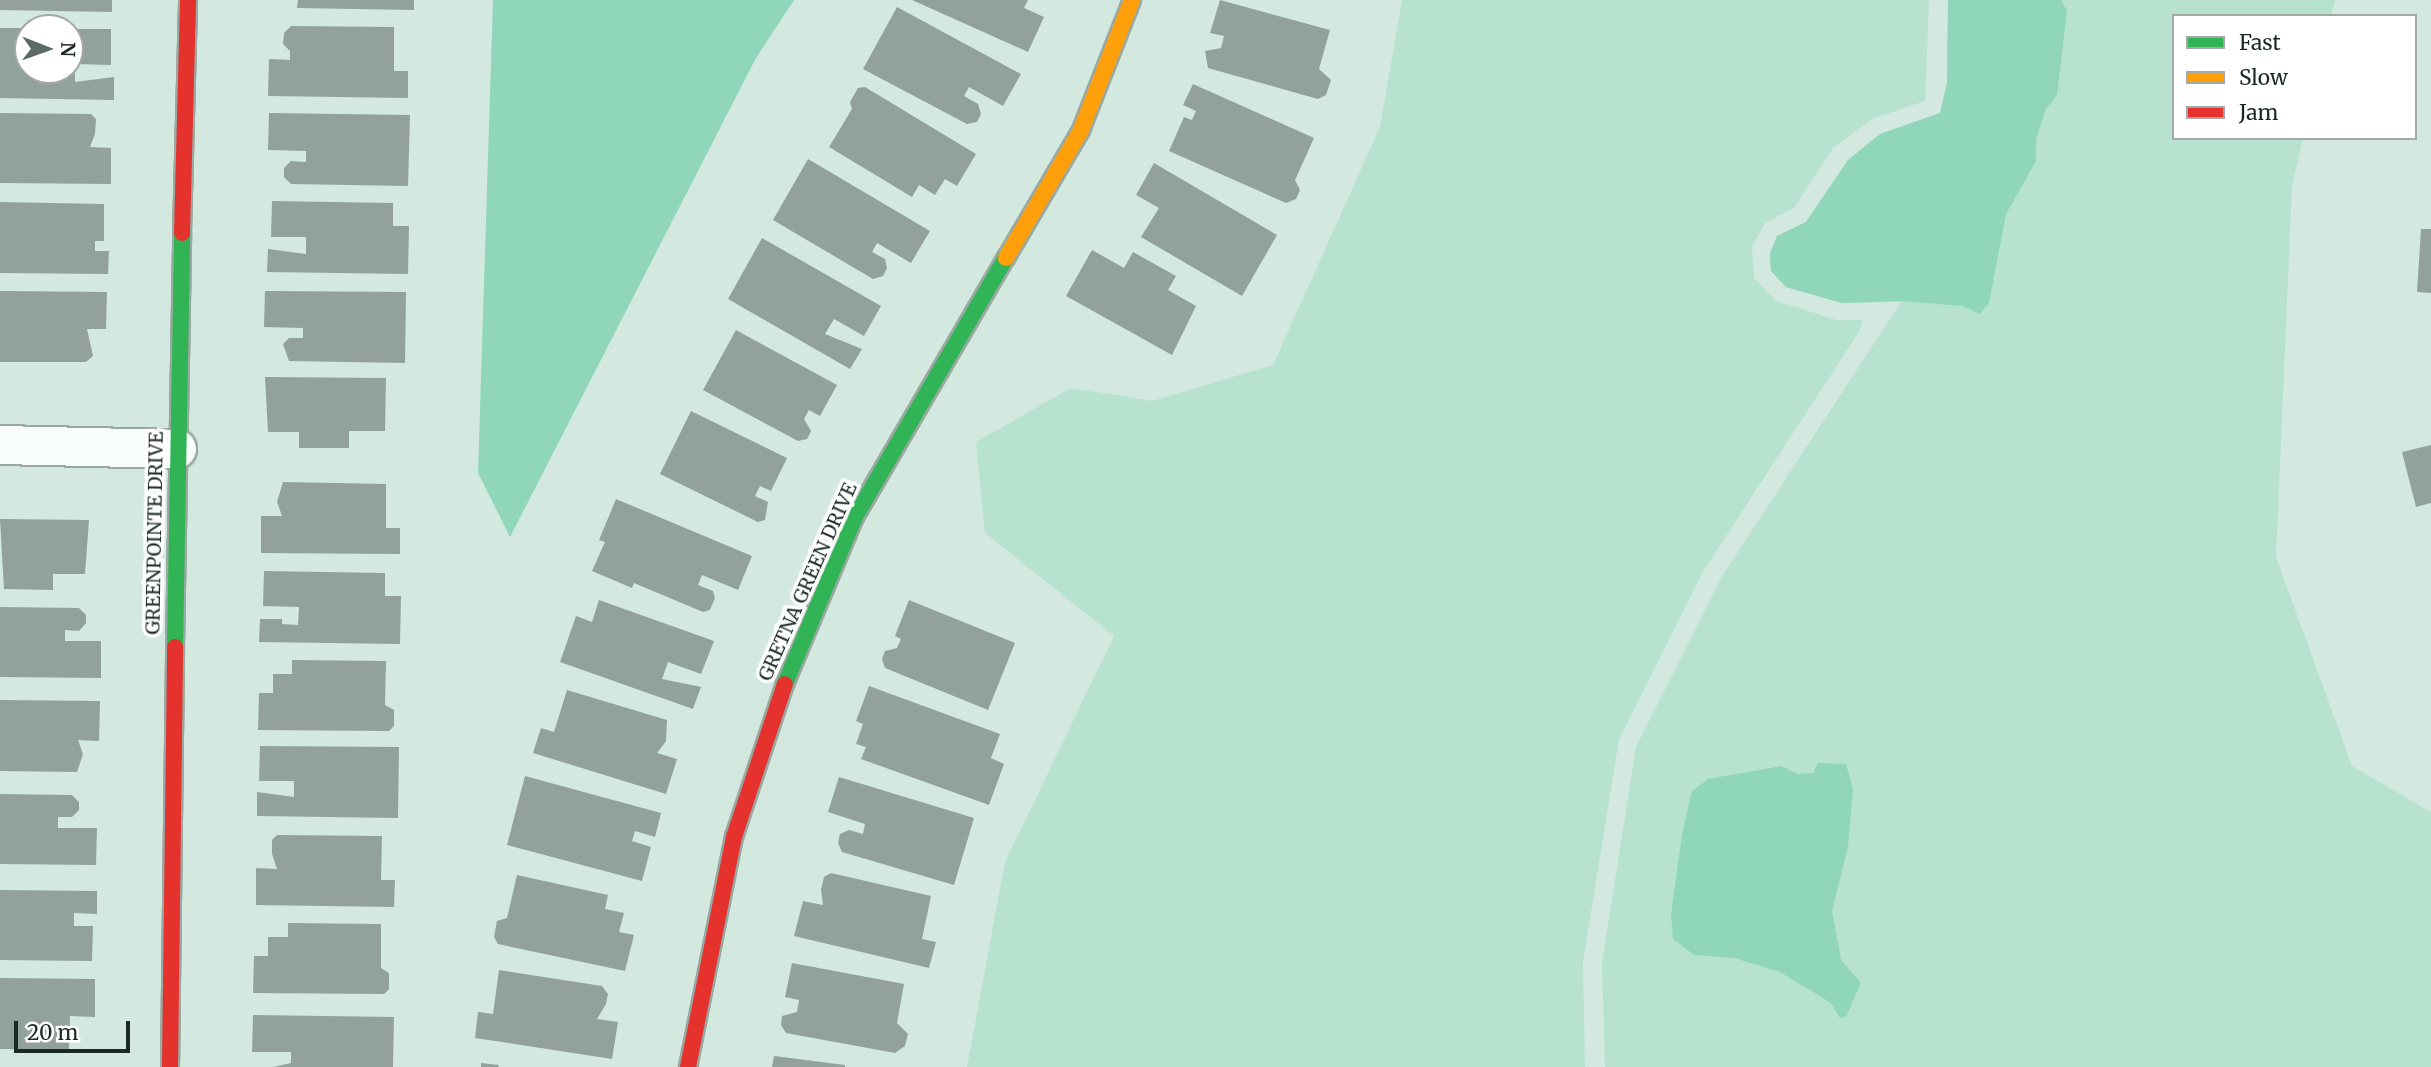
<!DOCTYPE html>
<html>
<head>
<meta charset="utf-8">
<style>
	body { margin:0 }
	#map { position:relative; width:2431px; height:1067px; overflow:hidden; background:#d3e8de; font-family:Merriweather,serif }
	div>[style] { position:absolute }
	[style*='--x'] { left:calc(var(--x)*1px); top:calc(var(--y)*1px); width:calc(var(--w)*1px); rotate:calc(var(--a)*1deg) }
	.green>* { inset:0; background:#b7e2d0 }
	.water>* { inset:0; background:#90d6ba }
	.building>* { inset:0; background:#92a29a }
	.roads { filter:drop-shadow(2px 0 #99a9a2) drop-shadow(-2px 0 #99a9a2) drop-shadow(0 2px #99a9a2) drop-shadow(0 -2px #99a9a2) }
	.street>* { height:38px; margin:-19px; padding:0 19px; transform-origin:19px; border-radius:19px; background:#f8fcfa }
	.fast>* { height:16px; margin:-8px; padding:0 8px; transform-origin:8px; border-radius:8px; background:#30b455 }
	.slow>* { height:16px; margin:-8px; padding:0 8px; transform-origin:8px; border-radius:8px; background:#ff9f0a }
	.jam>* { height:16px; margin:-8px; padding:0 8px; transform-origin:8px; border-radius:8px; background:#e5322d }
	span { translate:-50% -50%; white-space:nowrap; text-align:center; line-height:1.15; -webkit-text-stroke:7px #fff; paint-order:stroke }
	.street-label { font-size:19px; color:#1b2923 }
	.legend { position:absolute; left:2172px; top:14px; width:245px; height:126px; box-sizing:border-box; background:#fff; border:2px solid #a4a9a7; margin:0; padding:9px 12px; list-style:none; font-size:21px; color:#1b2923 }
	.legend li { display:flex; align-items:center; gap:14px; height:35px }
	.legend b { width:35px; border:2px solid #a4a9a7 }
	.north { position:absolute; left:14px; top:14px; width:70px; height:70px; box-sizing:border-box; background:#fff; border:2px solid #a4a9a7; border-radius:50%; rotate:91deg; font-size:19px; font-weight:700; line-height:28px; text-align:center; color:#1b2923 }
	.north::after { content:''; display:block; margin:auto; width:24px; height:32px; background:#5b6c64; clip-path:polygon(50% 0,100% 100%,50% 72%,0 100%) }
	.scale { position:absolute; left:14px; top:1021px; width:116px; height:32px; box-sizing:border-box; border:4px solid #1b2923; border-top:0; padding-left:9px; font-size:21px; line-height:24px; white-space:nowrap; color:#1b2923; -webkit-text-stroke:5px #fff; paint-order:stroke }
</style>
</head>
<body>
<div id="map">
	<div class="green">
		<div style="clip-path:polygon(1402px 0,1929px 0,1925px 101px,1872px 119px,1833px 148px,1794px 208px,1765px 223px,1752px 247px,1754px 278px,1776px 301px,1837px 320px,1862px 320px,1860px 330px,1704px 570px,1619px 740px,1583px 961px,1585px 1067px,967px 1067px,1005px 862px,1114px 636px,985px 533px,976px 442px,1071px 388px,1152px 401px,1273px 365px,1380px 127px)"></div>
		<div style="clip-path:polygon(1948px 0,2335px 0,2331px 16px,2174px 16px,2174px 138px,2303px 138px,2292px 186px,2276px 557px,2352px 766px,2431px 812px,2431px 1067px,1605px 1067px,1602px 963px,1636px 747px,1721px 578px,1901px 302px,1842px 303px,1786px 287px,1771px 271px,1770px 253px,1777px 236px,1806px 222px,1848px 160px,1880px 134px,1940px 113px,1947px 83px)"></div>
	</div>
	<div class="water">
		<div style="clip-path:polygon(493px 0,794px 0,756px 58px,510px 537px,478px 473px)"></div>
		<div style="clip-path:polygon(1948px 0,2061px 0,2067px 11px,2057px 95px,2046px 109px,2036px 139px,2036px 161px,2006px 214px,1989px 303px,1980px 314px,1962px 306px,1901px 301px,1842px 303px,1786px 287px,1771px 271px,1770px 253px,1777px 236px,1806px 222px,1848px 160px,1880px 134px,1940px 113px,1947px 83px)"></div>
		<div style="clip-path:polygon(1818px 763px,1846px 764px,1853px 789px,1848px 847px,1832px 911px,1841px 960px,1861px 983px,1846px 1017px,1840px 1018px,1831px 1003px,1780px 972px,1734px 958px,1694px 955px,1673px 939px,1671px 915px,1682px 834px,1692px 791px,1708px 779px,1781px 766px,1798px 774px,1813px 773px)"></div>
	</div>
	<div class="building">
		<div style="clip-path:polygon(0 0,112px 0,112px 12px,0 10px)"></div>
		<div style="clip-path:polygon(298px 0,414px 0,414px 10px,297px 8px)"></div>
		<div style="clip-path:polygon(912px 0,1028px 0,1024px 8px,1044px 17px,1028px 52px)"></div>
		<div style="clip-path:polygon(1220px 0,1330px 30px,1319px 69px,1331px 80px,1326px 95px,1318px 99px,1208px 68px,1205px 51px,1221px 48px,1224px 36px,1210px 33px)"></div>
		<div style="clip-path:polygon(897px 7px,1021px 74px,1003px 106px,969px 87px,964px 96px,978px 104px,981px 114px,977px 122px,967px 124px,863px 69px)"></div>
		<div style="clip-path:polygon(291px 26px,394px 27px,394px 71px,408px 71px,408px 98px,268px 96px,269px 59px,290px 60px,290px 51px,283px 44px,284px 33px)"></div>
		<div style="clip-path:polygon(0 28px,28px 28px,28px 70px,70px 70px,70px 29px,111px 29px,111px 65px,75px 64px,75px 82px,114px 77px,114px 100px,0 98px)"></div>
		<div style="clip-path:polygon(1193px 84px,1314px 138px,1295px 180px,1300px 190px,1296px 199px,1286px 203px,1169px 151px,1184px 117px,1192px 120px,1196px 111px,1183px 105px)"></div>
		<div style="clip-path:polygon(865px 87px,976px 154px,957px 186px,945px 179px,935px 195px,919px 185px,912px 197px,829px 147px,852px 109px,850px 102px,858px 88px)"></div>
		<div style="clip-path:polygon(0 113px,91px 114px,96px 119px,95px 134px,90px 147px,111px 148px,111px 184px,0 183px)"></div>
		<div style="clip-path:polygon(269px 113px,410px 115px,408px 186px,291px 184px,284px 177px,284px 168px,291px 161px,306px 162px,306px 151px,268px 150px)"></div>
		<div style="clip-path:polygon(808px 159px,930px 231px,911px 263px,877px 243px,872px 252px,885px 259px,887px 268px,883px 276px,873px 279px,773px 220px)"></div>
		<div style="clip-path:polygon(1154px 163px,1277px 235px,1242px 296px,1141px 237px,1159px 208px,1136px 195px)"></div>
		<div style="clip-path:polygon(272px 201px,393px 203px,393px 226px,409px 226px,408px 274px,267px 272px,268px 249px,306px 254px,306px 237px,271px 237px)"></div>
		<div style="clip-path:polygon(0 202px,104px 204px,104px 241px,95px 241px,95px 251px,109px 251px,108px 274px,0 273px)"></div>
		<div style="clip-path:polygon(2421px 229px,2431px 229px,2431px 293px,2417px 292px)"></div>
		<div style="clip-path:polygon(762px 238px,881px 306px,864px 336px,834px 319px,825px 334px,862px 349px,850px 369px,728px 299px)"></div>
		<div style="clip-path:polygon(1092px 250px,1124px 268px,1133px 252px,1176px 276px,1168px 290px,1196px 306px,1172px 355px,1066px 296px)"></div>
		<div style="clip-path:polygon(0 291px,107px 292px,106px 329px,87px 329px,93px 356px,86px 362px,0 362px)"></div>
		<div style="clip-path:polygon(265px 291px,406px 292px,405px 363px,289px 361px,283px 344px,289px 338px,303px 338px,303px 328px,264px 327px)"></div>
		<div style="clip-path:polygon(736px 330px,837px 385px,820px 416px,809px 410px,804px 419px,811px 431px,807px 439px,798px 441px,703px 390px)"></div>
		<div style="clip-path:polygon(265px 377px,386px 378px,385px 431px,349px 431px,349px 448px,299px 448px,299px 432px,268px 432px)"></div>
		<div style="clip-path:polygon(691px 411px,787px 458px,771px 491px,760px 486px,755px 496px,768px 502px,765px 520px,758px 522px,660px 474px)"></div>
		<div style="clip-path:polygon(2431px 445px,2431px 503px,2416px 507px,2402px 452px)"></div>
		<div style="clip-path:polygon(283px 482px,386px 484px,386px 528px,400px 528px,400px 554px,261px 553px,261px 516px,282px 516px,277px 502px)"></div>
		<div style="clip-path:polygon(616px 499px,752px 556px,738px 590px,702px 575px,698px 585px,713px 591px,715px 598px,710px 610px,703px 612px,634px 583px,632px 588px,592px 571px,605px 542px,599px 540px)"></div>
		<div style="clip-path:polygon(0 519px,89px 520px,85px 574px,53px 574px,53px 590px,4px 589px)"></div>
		<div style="clip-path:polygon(264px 571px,385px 573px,385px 596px,401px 596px,400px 644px,259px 642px,260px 619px,282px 619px,282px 624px,298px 625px,299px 607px,263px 606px)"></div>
		<div style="clip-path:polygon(599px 600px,714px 641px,701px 674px,668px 662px,662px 679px,701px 687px,693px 709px,560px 662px,576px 616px,592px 622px)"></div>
		<div style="clip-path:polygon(909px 600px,1015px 643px,988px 710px,885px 668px,882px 659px,885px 651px,897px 648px,901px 639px,895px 636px)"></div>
		<div style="clip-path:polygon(0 607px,79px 608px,86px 615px,86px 623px,79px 631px,65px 630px,65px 641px,101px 641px,101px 678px,0 677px)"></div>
		<div style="clip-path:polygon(292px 660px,386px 661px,385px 705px,394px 710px,394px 726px,389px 731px,258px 730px,259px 693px,273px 693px,273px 674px,292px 674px)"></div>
		<div style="clip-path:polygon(869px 686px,1000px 734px,991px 758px,1004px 764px,989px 805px,861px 759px,866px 747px,856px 744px,863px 724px,856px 721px)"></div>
		<div style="clip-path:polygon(567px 690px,667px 720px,666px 741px,657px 753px,677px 759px,666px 794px,533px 753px,541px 728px,554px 732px)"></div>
		<div style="clip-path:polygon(0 700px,100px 701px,99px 741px,78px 740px,83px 754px,77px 772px,0 771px)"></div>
		<div style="clip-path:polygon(260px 746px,399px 747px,398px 818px,257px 816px,257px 792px,294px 797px,294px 781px,259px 781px)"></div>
		<div style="clip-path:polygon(525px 776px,661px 813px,655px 837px,635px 831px,632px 841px,651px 847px,642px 881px,507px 845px)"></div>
		<div style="clip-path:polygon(839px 777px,974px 818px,954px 885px,842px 852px,838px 843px,840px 834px,849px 830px,863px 834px,865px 824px,828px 812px)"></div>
		<div style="clip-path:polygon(0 794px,72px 795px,79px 802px,79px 810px,72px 817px,58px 817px,58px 828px,97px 828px,96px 865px,0 864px)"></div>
		<div style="clip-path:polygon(277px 835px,382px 836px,381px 880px,395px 880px,394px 907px,256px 905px,256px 868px,277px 869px,272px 854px,272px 840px)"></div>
		<div style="clip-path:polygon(831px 873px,931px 896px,922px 939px,936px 942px,929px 968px,794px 936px,803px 901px,823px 905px,821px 890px,824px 877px)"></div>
		<div style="clip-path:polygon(517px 875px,608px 895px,605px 909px,624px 913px,619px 932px,634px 935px,625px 971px,498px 944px,494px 937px,497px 921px,507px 918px)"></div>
		<div style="clip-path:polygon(0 890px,97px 891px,97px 914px,74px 913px,74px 926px,93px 926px,92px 961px,0 960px)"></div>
		<div style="clip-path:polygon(288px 923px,381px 924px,381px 968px,389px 973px,389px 989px,384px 994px,253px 993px,254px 956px,268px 956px,268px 937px,288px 937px)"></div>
		<div style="clip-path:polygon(792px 963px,904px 984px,897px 1023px,908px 1034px,905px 1046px,895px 1053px,786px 1033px,781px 1025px,782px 1016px,797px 1012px,799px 1000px,785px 997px)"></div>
		<div style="clip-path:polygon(499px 970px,602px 986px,608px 994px,606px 1004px,597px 1019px,618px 1022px,612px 1059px,475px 1038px,478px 1012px,493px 1014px)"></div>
		<div style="clip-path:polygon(0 978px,95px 979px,95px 1017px,70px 1016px,69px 1050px,0 1049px)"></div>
		<div style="clip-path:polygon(253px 1015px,394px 1017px,393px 1067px,273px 1067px,291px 1063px,291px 1052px,252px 1052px)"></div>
		<div style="clip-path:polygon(774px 1056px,845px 1065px,845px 1067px,772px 1067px)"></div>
		<div style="clip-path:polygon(481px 1063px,499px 1065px,498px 1067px,481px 1067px)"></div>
	</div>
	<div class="roads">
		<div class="street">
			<div style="--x:0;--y:445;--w:177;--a:1.3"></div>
		</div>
		<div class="fast">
			<div style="--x:175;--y:647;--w:414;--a:-89"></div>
			<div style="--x:785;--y:684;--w:181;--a:-67.3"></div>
			<div style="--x:855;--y:517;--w:300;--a:-59.8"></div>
		</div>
		<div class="slow">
			<div style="--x:1006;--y:258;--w:148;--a:-59.6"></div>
			<div style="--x:1081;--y:130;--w:140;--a:-68.6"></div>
		</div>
		<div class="jam">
			<div style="--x:182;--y:233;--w:233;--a:-88.5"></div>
			<div style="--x:170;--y:1067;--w:420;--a:-89.3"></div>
			<div style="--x:688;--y:1067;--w:235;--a:-78.7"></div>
			<div style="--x:734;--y:837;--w:161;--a:-71.6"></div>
		</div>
	</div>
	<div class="street-label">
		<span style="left:155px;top:533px;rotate:-89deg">GREENPOINTE DRIVE</span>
		<span style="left:808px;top:582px;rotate:-66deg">GRETNA GREEN DRIVE</span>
	</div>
	<ul class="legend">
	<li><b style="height:9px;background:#30b455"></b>Fast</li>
	<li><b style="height:9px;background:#ff9f0a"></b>Slow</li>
	<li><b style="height:9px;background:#e5322d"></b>Jam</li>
	</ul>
	<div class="north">N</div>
	<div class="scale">20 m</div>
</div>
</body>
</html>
